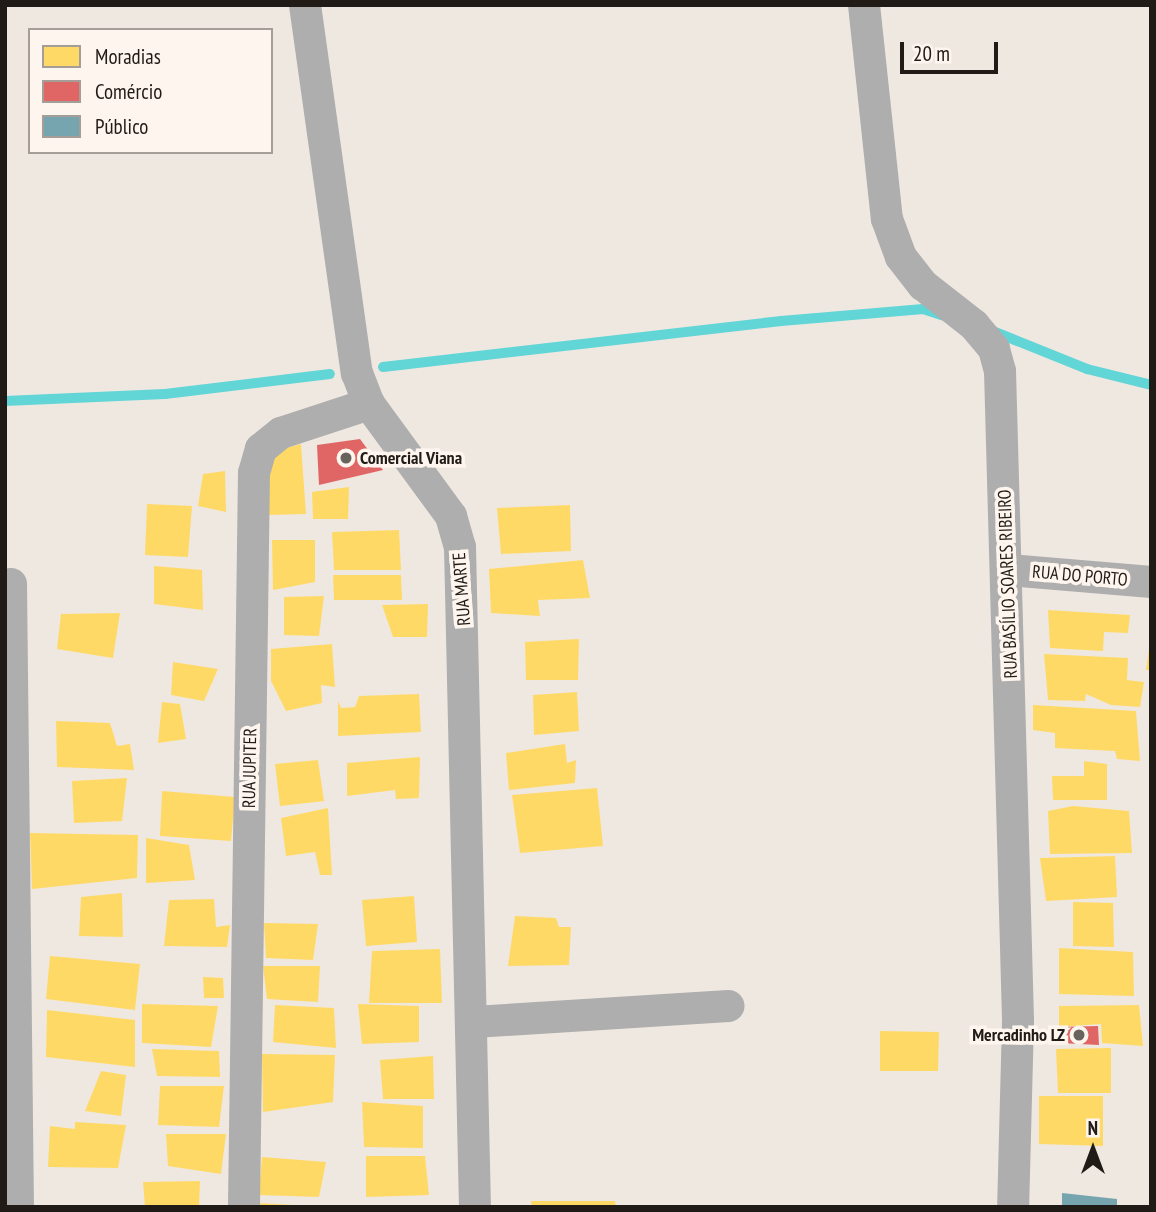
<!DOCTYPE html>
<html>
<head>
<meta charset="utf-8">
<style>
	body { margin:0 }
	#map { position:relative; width:1156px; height:1212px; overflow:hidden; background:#efe8e1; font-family:"PT Sans Narrow",sans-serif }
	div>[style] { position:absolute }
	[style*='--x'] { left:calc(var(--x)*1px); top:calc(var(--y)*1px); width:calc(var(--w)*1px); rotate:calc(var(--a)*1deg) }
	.homes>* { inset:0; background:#ffd966 }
	.shops>* { inset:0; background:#e06666 }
	.public>* { inset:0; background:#76a5af }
	.stream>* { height:10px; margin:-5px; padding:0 5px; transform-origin:5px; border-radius:5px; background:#62d5d7 }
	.minor>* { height:32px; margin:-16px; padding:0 16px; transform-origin:16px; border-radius:16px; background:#aeaeae }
	.dots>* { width:19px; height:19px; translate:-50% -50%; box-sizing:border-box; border:4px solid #fef6ee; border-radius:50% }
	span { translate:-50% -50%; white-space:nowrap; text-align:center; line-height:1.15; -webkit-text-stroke:7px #fef6ee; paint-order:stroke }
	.poi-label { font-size:18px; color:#201b16; font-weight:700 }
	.left { translate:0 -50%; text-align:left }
	.right { translate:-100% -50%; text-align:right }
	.street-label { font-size:18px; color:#201b16 }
	.frame { position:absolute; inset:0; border:7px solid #201b16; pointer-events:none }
	.legend { position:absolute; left:28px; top:28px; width:245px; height:126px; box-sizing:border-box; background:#fef6ee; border:2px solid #a59e98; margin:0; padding:9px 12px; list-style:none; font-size:21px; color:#201b16 }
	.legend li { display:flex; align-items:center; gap:14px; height:35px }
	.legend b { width:35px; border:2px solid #a59e98 }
	.north { position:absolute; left:1058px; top:1114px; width:70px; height:70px; -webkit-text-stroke:5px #fef6ee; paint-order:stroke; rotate:0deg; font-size:19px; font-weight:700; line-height:28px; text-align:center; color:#201b16 }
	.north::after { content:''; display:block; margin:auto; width:24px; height:32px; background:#201b16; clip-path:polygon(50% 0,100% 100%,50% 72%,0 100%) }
	.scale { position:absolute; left:900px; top:42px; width:98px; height:32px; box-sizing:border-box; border:4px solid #201b16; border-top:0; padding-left:9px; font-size:21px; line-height:24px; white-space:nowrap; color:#201b16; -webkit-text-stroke:5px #fef6ee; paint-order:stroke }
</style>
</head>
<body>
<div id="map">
	<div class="homes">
		<div style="clip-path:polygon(301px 444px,306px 514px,269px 515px,267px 453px)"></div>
		<div style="clip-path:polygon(225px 471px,226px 512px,198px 506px,203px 474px)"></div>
		<div style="clip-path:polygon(349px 487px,348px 519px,313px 519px,312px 492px)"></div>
		<div style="clip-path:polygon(147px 504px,192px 506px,188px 557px,145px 555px)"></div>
		<div style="clip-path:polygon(570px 505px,571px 551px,501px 554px,497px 508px)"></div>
		<div style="clip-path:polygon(399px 530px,401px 570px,334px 570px,332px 532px)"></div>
		<div style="clip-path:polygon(272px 540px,315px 540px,315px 582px,273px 590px)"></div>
		<div style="clip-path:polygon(583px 560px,590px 598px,538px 600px,540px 616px,491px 613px,489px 569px)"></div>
		<div style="clip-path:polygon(154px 566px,202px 570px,203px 610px,154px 604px)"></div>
		<div style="clip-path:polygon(333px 575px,401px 575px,402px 600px,334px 600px)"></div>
		<div style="clip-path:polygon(324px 596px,319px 636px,284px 635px,284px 597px)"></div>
		<div style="clip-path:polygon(428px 604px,427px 637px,393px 637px,382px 605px)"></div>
		<div style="clip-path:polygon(1048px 610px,1130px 615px,1128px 633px,1104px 632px,1103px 651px,1050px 648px)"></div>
		<div style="clip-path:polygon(120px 613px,113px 658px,57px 649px,61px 614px)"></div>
		<div style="clip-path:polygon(579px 639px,578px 680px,526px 680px,525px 642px)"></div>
		<div style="clip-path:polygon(332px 644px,335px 687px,321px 685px,322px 703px,286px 711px,271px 681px,271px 649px)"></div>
		<div style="clip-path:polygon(1149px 649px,1151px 649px,1151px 670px,1146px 670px)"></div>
		<div style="clip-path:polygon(1044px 654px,1128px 658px,1127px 680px,1144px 682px,1140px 707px,1111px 705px,1086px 694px,1085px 701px,1048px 700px)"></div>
		<div style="clip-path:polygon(173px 662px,218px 669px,204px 701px,171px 695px)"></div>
		<div style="clip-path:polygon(577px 692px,579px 731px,534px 735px,533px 695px)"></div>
		<div style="clip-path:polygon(419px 694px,421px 732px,338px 736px,338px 701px,341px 708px,355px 707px,359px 696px)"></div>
		<div style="clip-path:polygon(162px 702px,180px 704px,186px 739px,158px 743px)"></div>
		<div style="clip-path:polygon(1033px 705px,1136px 711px,1140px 761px,1117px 759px,1115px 751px,1055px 748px,1055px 733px,1033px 730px)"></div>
		<div style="clip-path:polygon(56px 721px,110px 723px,117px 746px,130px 744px,134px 770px,57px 767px)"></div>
		<div style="clip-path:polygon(565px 744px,567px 763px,576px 760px,575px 783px,509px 790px,506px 753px)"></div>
		<div style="clip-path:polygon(420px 757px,419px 798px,396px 799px,395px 790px,347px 796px,347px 763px)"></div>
		<div style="clip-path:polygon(318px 760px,324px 801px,280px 806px,275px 764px)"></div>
		<div style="clip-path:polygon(1084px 761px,1107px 764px,1107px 800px,1053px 800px,1052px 776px,1084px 776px)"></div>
		<div style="clip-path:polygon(127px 778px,122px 821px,74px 823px,72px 781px)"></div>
		<div style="clip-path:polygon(597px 788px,603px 846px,520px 853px,512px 795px)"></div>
		<div style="clip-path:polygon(162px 791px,235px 797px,231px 841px,160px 836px)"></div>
		<div style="clip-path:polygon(1073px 806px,1129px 811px,1132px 853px,1050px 854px,1048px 811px)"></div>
		<div style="clip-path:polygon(328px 808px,332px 875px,320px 875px,315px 852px,286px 856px,281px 818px)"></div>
		<div style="clip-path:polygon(30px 833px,138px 835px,137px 878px,32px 889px)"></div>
		<div style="clip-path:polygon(146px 838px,189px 845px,195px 880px,146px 883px)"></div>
		<div style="clip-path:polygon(1115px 856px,1117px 897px,1046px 901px,1040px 858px)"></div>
		<div style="clip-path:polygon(122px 893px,123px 937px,79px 936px,81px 897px)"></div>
		<div style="clip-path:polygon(414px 896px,417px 942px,366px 946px,362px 900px)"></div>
		<div style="clip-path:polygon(214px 899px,216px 927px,230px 925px,227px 947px,164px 946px,169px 900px)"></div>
		<div style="clip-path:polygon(1073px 902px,1113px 903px,1114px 947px,1073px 946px)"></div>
		<div style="clip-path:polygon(515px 916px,556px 918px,559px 927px,571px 927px,569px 965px,508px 966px)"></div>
		<div style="clip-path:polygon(264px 923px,318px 924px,313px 960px,266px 958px)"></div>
		<div style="clip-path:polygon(1059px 948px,1133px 952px,1134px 996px,1059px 994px)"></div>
		<div style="clip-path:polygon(440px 949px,442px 1003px,369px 1003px,372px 951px)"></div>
		<div style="clip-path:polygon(50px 956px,140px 964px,135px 1010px,46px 999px)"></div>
		<div style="clip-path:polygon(263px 966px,320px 966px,318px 1002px,267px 999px)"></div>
		<div style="clip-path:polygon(203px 977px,223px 978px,224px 998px,204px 998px)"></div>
		<div style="clip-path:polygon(142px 1004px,218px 1006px,211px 1047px,142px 1043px)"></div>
		<div style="clip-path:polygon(358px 1004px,419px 1006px,419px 1042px,362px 1044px)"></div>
		<div style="clip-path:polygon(275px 1005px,334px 1008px,336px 1048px,273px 1042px)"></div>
		<div style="clip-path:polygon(1139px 1005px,1143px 1046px,1102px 1043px,1101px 1024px,1059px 1027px,1059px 1006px)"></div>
		<div style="clip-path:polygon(47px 1010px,135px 1020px,135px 1067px,46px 1057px)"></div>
		<div style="clip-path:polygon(880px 1031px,939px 1032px,938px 1071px,880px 1071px)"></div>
		<div style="clip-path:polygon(1111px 1048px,1111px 1093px,1058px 1093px,1056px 1049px)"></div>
		<div style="clip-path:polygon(152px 1049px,219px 1051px,220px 1077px,157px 1076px)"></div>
		<div style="clip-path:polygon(262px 1054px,335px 1055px,333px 1102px,263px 1112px)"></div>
		<div style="clip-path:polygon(433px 1056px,434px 1099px,383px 1099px,380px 1060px)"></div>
		<div style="clip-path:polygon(101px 1071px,126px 1075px,121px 1116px,85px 1111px)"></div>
		<div style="clip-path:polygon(160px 1086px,224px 1086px,219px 1127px,158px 1125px)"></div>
		<div style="clip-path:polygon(1039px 1096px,1103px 1096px,1103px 1146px,1039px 1144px)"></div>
		<div style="clip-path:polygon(362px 1102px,423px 1106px,423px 1148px,364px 1147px)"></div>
		<div style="clip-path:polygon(75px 1122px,126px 1125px,118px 1168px,48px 1167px,50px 1126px,75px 1129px)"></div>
		<div style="clip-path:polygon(166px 1134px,226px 1134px,221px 1174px,168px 1166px)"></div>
		<div style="clip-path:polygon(366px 1156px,425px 1156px,429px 1195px,366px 1197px)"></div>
		<div style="clip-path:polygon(262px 1157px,326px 1162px,319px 1197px,259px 1195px)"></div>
		<div style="clip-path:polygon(200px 1181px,199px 1207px,145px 1207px,143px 1182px)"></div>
		<div style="clip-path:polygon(531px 1201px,615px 1201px,616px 1207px,532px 1207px)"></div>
		<div style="clip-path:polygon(257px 1203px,294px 1205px,294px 1207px,257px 1207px)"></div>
	</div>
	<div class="shops">
		<div style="clip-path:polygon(360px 439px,383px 470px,319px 485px,317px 445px)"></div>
		<div style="clip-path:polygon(1098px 1026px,1099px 1045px,1060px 1043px,1059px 1027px)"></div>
	</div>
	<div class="public">
		<div style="clip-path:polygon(1062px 1193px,1117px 1199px,1117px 1207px,1062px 1207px)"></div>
	</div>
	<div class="stream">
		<div style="--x:990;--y:330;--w:105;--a:21.9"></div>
		<div style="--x:1087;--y:369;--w:66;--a:14"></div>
		<div style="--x:383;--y:367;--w:401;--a:-6.6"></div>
		<div style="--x:781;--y:321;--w:143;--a:-4.8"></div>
		<div style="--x:923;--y:309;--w:20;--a:18"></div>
		<div style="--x:5;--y:401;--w:160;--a:-2.5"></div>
		<div style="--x:165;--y:394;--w:166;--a:-6.9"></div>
	</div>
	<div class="minor">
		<div style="--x:305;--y:5;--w:372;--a:82"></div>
		<div style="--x:357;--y:373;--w:33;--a:69"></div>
		<div style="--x:369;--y:404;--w:139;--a:53.8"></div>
		<div style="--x:451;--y:516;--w:32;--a:74"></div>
		<div style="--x:460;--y:547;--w:660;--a:88.7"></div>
		<div style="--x:864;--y:5;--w:215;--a:83.9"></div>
		<div style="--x:887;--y:219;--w:40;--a:69.8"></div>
		<div style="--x:901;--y:257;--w:36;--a:52"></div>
		<div style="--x:923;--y:285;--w:65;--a:38.1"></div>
		<div style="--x:974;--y:325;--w:31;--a:50"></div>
		<div style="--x:994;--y:349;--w:23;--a:75"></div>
		<div style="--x:1000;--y:371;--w:650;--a:88.41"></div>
		<div style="--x:1018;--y:1021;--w:186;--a:91.5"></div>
		<div style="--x:1009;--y:570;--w:143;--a:4.8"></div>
		<div style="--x:11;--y:584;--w:623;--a:89.36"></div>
		<div style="--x:474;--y:1022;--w:255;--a:-3.6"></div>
		<div style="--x:244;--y:1207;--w:734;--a:-89.22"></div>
		<div style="--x:254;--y:473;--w:25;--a:-74"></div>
		<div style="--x:261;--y:449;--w:26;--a:-39"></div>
		<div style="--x:281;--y:433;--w:93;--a:-18.2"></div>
	</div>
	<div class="dots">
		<div style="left:346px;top:458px;background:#68635d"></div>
		<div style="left:1079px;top:1035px;background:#68635d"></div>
	</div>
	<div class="poi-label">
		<span class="left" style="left:360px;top:458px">Comercial Viana</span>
		<span class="right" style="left:1065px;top:1035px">Mercadinho LZ</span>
	</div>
	<div class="street-label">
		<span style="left:1080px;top:576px;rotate:5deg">RUA DO PORTO</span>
		<span style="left:1008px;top:584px;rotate:-92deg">RUA BASÍLIO SOARES RIBEIRO</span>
		<span style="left:462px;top:589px;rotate:-94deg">RUA MARTE</span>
		<span style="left:250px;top:768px;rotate:-89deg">RUA JUPITER</span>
	</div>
	<div class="frame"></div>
	<ul class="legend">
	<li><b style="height:19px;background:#ffd966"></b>Moradias</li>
	<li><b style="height:19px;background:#e06666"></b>Comércio</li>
	<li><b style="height:19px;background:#76a5af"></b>Público</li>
	</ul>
	<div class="north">N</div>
	<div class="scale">20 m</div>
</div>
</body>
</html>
